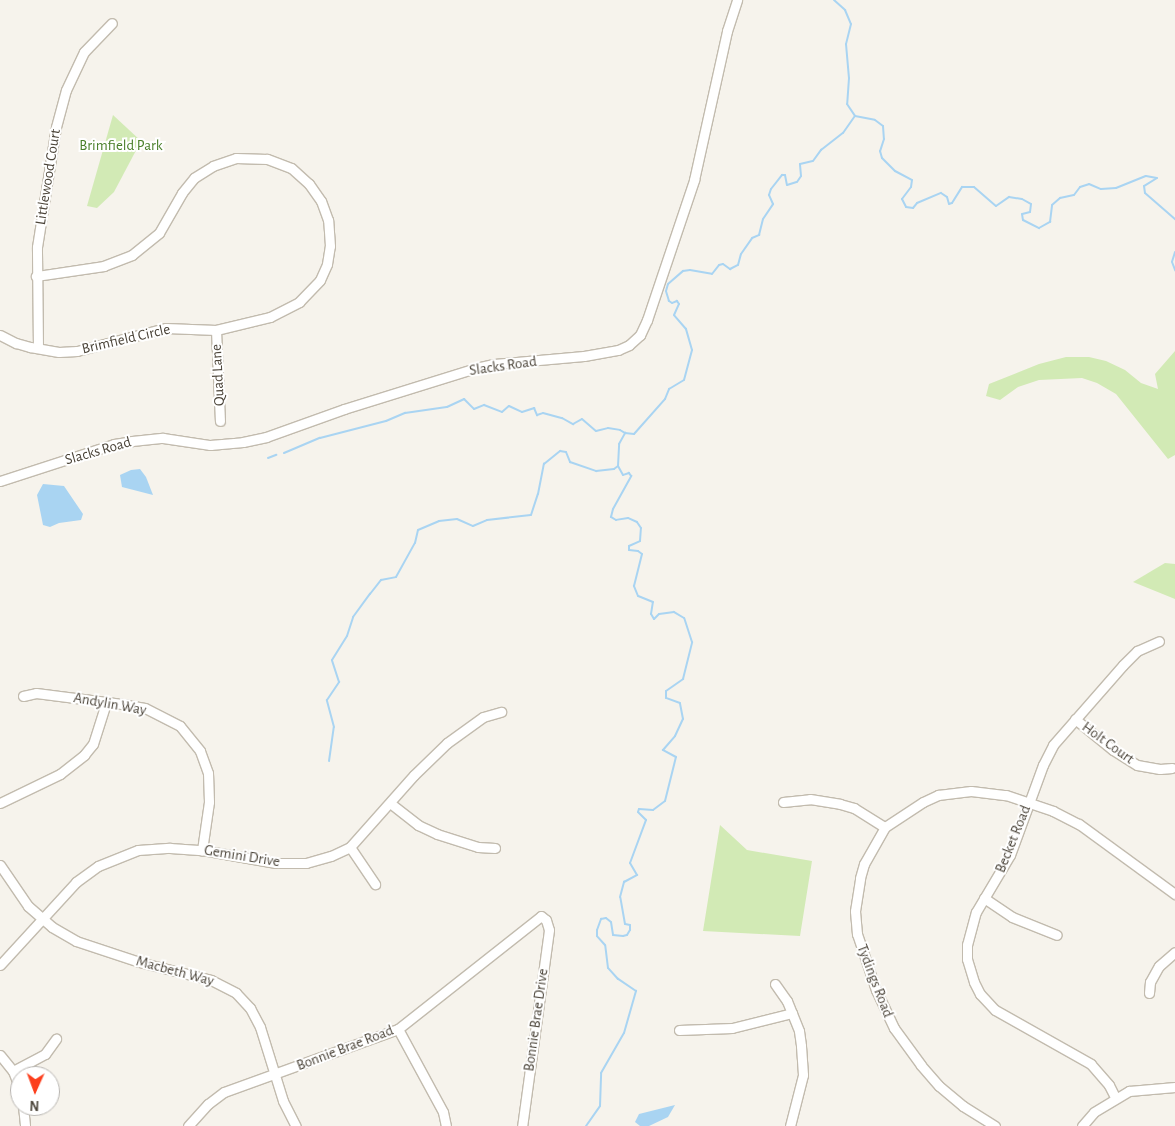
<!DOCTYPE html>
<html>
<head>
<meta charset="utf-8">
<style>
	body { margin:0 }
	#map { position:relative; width:1175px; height:1126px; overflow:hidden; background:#f6f3ec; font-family:"Alegreya Sans",sans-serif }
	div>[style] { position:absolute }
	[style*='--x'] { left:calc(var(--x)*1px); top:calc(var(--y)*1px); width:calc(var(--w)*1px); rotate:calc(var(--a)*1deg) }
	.green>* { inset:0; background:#d2eab5 }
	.water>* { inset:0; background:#a9d4f2 }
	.stream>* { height:2px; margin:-1px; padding:0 1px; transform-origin:1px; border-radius:1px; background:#a9d4f2 }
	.roads { filter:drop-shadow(1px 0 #c2bbae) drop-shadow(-1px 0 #c2bbae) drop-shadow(0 1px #c2bbae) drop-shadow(0 -1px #c2bbae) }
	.minor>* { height:9px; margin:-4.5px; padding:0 4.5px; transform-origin:4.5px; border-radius:4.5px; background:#fff }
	span { translate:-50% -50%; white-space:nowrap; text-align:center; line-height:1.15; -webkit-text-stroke:4px #fff; paint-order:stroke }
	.park-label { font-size:15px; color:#4a7f2a }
	.street-label { font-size:15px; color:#4b4439 }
	.north { position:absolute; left:10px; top:1066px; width:50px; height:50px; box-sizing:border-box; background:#fff; border:1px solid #b7b4b0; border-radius:50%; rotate:182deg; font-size:14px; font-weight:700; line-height:20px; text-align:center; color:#4b4439 }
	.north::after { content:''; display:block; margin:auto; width:18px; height:22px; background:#fc3f1d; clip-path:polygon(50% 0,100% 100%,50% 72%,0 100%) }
</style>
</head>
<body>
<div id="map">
	<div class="green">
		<div style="clip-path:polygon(113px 115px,141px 141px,114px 192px,97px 208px,87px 206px)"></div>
		<div style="clip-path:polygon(1175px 351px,1175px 455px,1168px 459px,1116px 394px,1097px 383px,1082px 378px,1039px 380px,1018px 387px,1000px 400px,986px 396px,989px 384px,1039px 364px,1066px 357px,1089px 357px,1106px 361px,1125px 370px,1141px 383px,1158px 389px,1155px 374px)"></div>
		<div style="clip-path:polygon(1165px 563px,1175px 564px,1175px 599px,1133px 582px)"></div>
		<div style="clip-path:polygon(720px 825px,747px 850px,812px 861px,800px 936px,703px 931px)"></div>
	</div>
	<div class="water">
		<div style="clip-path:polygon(140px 469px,146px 477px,153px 495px,122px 487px,120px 475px,131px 470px)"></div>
		<div style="clip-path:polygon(43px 484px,64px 486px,83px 514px,81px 520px,59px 523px,50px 527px,43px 525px,37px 495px)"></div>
		<div style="clip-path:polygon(675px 1105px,668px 1117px,649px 1126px,640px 1126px,635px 1122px,639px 1114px)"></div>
	</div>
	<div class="stream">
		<div style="--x:834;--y:0;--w:15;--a:42"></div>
		<div style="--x:845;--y:10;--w:15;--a:67"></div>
		<div style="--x:851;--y:24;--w:21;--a:104"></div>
		<div style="--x:846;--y:44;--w:34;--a:85"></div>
		<div style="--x:849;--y:78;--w:26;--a:94"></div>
		<div style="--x:847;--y:104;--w:14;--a:56"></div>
		<div style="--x:855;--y:116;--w:20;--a:11"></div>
		<div style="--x:875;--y:120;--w:10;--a:37"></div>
		<div style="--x:883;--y:126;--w:13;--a:86"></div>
		<div style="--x:884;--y:139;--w:13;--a:108"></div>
		<div style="--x:880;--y:151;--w:7;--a:74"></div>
		<div style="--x:882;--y:158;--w:18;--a:45"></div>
		<div style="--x:895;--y:171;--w:19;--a:28"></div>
		<div style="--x:912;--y:180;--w:7;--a:98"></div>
		<div style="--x:911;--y:187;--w:15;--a:127"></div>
		<div style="--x:902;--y:199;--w:9;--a:63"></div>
		<div style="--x:906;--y:207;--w:7;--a:8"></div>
		<div style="--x:913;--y:208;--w:6;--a:-51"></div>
		<div style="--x:917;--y:203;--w:26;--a:-23"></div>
		<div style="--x:941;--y:193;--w:7;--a:34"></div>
		<div style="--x:947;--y:197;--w:7;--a:74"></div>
		<div style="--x:949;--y:204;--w:3;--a:-18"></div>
		<div style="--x:952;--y:203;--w:19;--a:-58"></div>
		<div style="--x:962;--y:187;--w:12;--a:0"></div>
		<div style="--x:974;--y:187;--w:29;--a:41"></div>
		<div style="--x:996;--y:206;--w:16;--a:-35"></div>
		<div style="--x:1009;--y:197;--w:13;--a:9"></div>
		<div style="--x:1022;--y:199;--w:10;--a:29"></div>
		<div style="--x:1031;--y:204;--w:8;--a:97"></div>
		<div style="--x:1030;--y:212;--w:8;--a:166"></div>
		<div style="--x:1022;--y:214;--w:6;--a:81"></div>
		<div style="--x:1023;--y:220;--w:18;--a:27"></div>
		<div style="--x:1039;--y:228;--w:13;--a:-29"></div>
		<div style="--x:1050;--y:222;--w:17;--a:-83"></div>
		<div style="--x:1052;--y:205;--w:11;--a:-41"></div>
		<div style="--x:1060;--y:198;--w:14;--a:-12"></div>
		<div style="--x:1074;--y:195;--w:10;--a:-53"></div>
		<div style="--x:1080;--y:187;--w:9;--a:-18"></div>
		<div style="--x:1089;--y:184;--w:13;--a:23"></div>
		<div style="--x:1101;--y:189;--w:15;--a:-4"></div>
		<div style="--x:1116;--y:188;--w:32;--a:-22"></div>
		<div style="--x:1146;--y:176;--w:11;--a:10"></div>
		<div style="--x:1157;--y:178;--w:15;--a:148"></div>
		<div style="--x:1144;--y:186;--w:7;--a:82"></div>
		<div style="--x:1145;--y:193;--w:40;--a:41"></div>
		<div style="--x:1175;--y:252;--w:10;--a:107"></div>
		<div style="--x:1172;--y:262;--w:9;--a:69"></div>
		<div style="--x:284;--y:453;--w:39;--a:-23"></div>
		<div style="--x:320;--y:438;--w:68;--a:-14.4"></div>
		<div style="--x:386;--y:421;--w:21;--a:-23"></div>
		<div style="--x:405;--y:413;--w:42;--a:-8.1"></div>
		<div style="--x:447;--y:407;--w:19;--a:-25"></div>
		<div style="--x:464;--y:399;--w:14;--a:45"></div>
		<div style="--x:474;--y:409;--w:11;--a:-22"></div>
		<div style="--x:484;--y:405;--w:19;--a:21"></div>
		<div style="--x:502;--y:412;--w:9;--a:-41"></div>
		<div style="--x:509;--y:406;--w:14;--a:25"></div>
		<div style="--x:522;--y:412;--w:13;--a:-18"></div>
		<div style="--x:534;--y:408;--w:8;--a:67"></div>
		<div style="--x:537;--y:415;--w:6;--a:-18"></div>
		<div style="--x:543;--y:413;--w:20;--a:15"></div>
		<div style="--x:562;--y:418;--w:13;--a:29"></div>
		<div style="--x:573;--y:424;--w:10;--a:-29"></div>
		<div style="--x:582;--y:419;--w:18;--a:41"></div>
		<div style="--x:596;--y:431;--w:12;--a:-14"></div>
		<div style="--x:608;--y:428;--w:12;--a:9"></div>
		<div style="--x:620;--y:430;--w:6;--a:31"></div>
		<div style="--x:268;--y:458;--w:9;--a:-21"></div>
		<div style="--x:329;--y:761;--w:34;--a:-82"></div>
		<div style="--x:334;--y:727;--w:28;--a:-105"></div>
		<div style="--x:327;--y:700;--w:22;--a:-56"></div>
		<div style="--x:339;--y:682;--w:23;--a:-108"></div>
		<div style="--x:332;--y:660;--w:28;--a:-58"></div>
		<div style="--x:347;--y:636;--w:20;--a:-72"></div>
		<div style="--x:353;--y:617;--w:29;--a:-54"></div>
		<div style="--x:370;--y:594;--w:18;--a:-52"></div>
		<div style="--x:381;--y:580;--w:15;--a:-11"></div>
		<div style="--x:396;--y:577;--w:39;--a:-61"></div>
		<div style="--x:415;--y:543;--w:13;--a:-77"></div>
		<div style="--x:418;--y:530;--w:23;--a:-23"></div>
		<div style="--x:439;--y:521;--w:18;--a:-6"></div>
		<div style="--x:457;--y:519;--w:17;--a:24"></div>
		<div style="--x:473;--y:526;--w:15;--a:-23"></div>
		<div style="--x:487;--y:520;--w:44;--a:-6.5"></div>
		<div style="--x:531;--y:515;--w:22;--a:-72"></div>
		<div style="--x:538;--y:494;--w:31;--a:-79"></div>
		<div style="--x:544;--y:464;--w:21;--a:-39"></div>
		<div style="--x:560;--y:451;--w:6;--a:9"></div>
		<div style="--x:566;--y:452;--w:11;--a:68"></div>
		<div style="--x:570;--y:462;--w:28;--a:19"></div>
		<div style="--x:596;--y:471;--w:18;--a:-6"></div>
		<div style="--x:614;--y:469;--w:5;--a:-37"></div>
		<div style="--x:586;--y:1126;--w:24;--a:-55"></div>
		<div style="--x:600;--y:1106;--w:33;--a:-88"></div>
		<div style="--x:601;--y:1073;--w:46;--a:-60.1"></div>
		<div style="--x:624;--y:1033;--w:44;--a:-74.1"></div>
		<div style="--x:636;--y:991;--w:22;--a:-146"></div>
		<div style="--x:618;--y:979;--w:15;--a:-132"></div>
		<div style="--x:608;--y:968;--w:23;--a:-97"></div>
		<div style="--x:605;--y:945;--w:12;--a:-132"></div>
		<div style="--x:597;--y:936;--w:6;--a:-90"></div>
		<div style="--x:597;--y:930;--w:12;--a:-70"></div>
		<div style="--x:601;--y:919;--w:5;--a:-11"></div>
		<div style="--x:606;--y:918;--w:6;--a:39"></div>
		<div style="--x:611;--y:922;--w:13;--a:81"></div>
		<div style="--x:613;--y:935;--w:10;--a:6"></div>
		<div style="--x:623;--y:936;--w:4;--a:-14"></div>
		<div style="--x:627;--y:935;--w:6;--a:-59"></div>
		<div style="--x:630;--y:930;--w:5;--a:-90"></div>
		<div style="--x:630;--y:925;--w:5;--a:-169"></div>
		<div style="--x:625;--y:924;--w:27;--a:-100"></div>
		<div style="--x:620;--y:897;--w:16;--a:-75"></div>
		<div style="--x:624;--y:882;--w:15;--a:-28"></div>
		<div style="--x:637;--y:875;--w:14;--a:-120"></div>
		<div style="--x:630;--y:863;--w:46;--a:-69.6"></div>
		<div style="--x:646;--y:820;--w:11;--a:-135"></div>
		<div style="--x:638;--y:812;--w:3;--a:-72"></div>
		<div style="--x:639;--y:809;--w:14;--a:4"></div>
		<div style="--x:653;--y:810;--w:15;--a:-37"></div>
		<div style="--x:665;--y:801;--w:45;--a:-76"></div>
		<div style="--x:676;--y:757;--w:15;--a:-152"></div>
		<div style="--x:663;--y:750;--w:18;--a:-49"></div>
		<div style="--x:675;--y:736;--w:19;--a:-65"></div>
		<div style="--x:683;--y:719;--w:16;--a:-101"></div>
		<div style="--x:680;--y:703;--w:15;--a:-160"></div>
		<div style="--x:666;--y:698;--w:7;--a:-90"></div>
		<div style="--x:666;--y:691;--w:21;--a:-35"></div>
		<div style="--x:683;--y:679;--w:38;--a:-76"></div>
		<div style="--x:692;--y:642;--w:25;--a:-108"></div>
		<div style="--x:684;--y:618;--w:12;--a:-149"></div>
		<div style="--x:674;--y:612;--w:15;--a:172"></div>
		<div style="--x:659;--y:614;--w:7;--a:135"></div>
		<div style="--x:654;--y:619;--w:6;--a:-121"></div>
		<div style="--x:651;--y:614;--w:12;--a:-81"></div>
		<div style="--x:653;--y:602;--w:16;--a:-158"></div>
		<div style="--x:638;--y:596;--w:11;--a:-112"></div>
		<div style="--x:634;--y:586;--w:33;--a:-76"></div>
		<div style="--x:642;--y:554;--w:5;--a:-143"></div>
		<div style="--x:638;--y:551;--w:9;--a:-174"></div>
		<div style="--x:629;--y:550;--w:4;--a:-90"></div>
		<div style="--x:629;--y:546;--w:12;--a:-24"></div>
		<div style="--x:640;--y:541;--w:13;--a:-86"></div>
		<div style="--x:641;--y:528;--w:7;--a:-124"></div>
		<div style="--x:637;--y:522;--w:10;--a:-156"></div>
		<div style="--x:628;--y:518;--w:12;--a:171"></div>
		<div style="--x:616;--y:520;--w:6;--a:-149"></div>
		<div style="--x:611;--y:517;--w:8;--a:-76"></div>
		<div style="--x:613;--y:509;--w:38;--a:-61"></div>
		<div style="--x:631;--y:476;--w:4;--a:-124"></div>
		<div style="--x:629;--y:473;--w:6;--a:162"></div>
		<div style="--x:623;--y:475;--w:10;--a:-119"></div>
		<div style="--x:618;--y:466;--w:22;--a:-87"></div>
		<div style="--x:619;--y:444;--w:13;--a:-61"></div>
		<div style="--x:625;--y:433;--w:9;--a:6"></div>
		<div style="--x:634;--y:434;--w:47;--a:-48.5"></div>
		<div style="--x:665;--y:399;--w:11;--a:-68"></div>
		<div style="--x:669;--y:389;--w:17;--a:-31"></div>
		<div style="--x:684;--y:380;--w:31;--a:-75"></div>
		<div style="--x:692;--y:350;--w:22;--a:-106"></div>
		<div style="--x:686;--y:329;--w:18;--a:-131"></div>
		<div style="--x:674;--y:315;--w:12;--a:-66"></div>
		<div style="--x:679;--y:304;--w:4;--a:-124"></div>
		<div style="--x:677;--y:301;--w:5;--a:158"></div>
		<div style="--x:672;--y:303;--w:4;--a:-146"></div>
		<div style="--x:669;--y:301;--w:10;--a:-107"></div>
		<div style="--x:666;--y:291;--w:7;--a:-74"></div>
		<div style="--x:668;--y:284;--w:20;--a:-41"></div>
		<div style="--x:683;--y:271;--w:7;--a:-8"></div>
		<div style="--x:690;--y:270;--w:22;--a:10"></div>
		<div style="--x:712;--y:274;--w:11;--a:-52"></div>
		<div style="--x:719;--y:265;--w:4;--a:-14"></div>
		<div style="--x:723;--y:264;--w:9;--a:36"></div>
		<div style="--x:730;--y:269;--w:9;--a:-27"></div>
		<div style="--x:738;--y:265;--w:11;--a:-75"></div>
		<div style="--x:741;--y:254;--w:19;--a:-55"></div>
		<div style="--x:752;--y:238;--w:8;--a:-23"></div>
		<div style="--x:759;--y:235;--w:16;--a:-76"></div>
		<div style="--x:763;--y:219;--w:18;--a:-56"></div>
		<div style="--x:773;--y:204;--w:10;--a:-114"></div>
		<div style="--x:769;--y:195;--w:6;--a:-72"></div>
		<div style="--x:771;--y:189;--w:18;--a:-52"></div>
		<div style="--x:782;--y:175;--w:3;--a:0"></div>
		<div style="--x:785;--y:175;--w:10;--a:79"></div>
		<div style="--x:787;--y:185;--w:10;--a:-17"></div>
		<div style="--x:797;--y:182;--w:7;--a:-56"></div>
		<div style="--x:801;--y:176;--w:12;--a:-95"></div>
		<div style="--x:800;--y:164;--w:13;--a:-13"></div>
		<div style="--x:813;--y:161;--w:14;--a:-54"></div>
		<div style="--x:821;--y:150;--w:28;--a:-38"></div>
		<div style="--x:843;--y:133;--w:21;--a:-55"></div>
	</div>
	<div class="roads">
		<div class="minor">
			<div style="--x:216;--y:330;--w:91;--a:87.5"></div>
			<div style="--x:0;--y:335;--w:18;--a:27"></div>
			<div style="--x:16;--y:343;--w:15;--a:16"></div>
			<div style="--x:30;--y:347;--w:29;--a:10"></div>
			<div style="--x:59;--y:352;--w:18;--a:-3"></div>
			<div style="--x:77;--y:351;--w:92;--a:-14.5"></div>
			<div style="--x:166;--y:328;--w:50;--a:2.3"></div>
			<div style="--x:216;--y:330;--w:56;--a:-13.5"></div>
			<div style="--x:270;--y:317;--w:33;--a:-27"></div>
			<div style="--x:299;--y:302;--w:30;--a:-46"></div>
			<div style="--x:320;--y:280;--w:17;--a:-66"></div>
			<div style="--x:327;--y:264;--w:18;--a:-81"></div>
			<div style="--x:330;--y:246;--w:26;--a:-94"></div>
			<div style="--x:328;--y:220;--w:20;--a:-110"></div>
			<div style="--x:321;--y:201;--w:21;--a:-125"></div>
			<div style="--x:309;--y:184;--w:24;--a:-138"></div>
			<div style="--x:291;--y:168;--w:26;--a:-159"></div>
			<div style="--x:267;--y:159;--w:31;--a:-178"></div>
			<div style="--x:236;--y:158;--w:24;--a:161"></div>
			<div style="--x:213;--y:166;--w:22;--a:148"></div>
			<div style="--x:194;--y:178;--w:19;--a:129"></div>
			<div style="--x:182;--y:193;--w:46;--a:119.9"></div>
			<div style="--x:159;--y:233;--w:35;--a:141"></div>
			<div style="--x:132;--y:255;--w:30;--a:159"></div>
			<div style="--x:104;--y:266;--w:69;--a:171.6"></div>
			<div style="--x:38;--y:348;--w:101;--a:-90.6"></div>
			<div style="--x:37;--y:247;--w:121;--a:-81"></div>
			<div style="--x:56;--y:127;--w:38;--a:-75"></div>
			<div style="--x:66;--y:90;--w:42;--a:-64.7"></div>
			<div style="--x:84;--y:52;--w:40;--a:-46"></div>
			<div style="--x:0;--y:481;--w:120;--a:-18"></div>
			<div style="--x:114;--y:444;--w:18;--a:-9"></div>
			<div style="--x:132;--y:441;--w:31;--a:-6"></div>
			<div style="--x:163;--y:438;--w:48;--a:8.5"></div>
			<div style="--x:210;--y:445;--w:33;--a:-5"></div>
			<div style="--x:243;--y:442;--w:24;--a:-12"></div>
			<div style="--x:266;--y:437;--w:83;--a:-19.7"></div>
			<div style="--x:344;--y:409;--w:138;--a:-17.3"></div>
			<div style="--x:476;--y:368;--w:18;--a:-13"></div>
			<div style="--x:494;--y:364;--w:90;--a:-5.1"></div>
			<div style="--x:584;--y:356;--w:35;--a:-10"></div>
			<div style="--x:618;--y:350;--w:12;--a:-24"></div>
			<div style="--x:629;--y:345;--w:15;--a:-42"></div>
			<div style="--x:640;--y:335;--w:17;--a:-65"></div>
			<div style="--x:647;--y:320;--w:148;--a:-71.4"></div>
			<div style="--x:694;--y:180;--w:153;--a:-77.5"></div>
			<div style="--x:727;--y:31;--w:33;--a:-72"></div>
			<div style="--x:23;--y:696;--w:13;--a:-13"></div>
			<div style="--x:36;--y:693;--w:87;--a:7.3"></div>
			<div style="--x:122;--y:704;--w:23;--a:10"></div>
			<div style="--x:145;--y:708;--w:39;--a:27"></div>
			<div style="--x:180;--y:726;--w:32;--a:51"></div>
			<div style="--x:200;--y:751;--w:23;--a:70"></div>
			<div style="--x:208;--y:773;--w:29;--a:88"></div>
			<div style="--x:209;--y:802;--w:49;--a:98.3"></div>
			<div style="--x:1075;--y:719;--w:49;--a:39.2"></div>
			<div style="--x:1113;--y:750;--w:28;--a:32"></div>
			<div style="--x:1137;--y:765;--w:23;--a:10"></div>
			<div style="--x:1160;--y:769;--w:12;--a:-5"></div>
			<div style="--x:783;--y:802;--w:27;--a:-6"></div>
			<div style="--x:810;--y:799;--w:30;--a:9"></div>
			<div style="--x:840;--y:804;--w:15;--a:16"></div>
			<div style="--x:854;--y:808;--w:36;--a:32"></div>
			<div style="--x:0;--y:803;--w:67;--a:-25.8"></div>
			<div style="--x:60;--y:774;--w:31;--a:-38"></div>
			<div style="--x:84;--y:755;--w:14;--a:-51"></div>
			<div style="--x:93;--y:744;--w:43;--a:-72.4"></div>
			<div style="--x:390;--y:803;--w:36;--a:38"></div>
			<div style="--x:418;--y:825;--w:21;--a:25"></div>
			<div style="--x:437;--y:834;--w:43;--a:17.6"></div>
			<div style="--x:478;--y:847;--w:17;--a:3"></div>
			<div style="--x:350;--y:847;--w:45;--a:56"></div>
			<div style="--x:0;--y:865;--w:50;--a:55.7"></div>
			<div style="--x:28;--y:906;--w:32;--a:41"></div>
			<div style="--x:52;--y:927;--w:28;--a:30"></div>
			<div style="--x:76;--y:941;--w:66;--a:18.4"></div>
			<div style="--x:139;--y:962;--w:74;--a:14"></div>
			<div style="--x:211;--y:980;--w:28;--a:27"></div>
			<div style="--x:236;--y:993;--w:21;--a:47"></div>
			<div style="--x:250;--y:1008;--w:21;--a:62"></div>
			<div style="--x:260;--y:1027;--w:77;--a:72.7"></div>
			<div style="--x:283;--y:1101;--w:28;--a:63"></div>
			<div style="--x:984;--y:898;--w:34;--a:34"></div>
			<div style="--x:1012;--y:917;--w:48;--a:21.8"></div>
			<div style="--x:0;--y:965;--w:113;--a:-47.5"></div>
			<div style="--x:76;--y:882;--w:27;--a:-36"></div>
			<div style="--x:98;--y:866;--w:43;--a:-21.8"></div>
			<div style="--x:138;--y:850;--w:32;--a:-4"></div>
			<div style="--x:170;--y:848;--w:32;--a:4"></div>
			<div style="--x:202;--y:850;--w:75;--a:10"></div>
			<div style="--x:276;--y:863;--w:30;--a:0"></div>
			<div style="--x:306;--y:863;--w:26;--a:-16"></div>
			<div style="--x:331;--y:856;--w:21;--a:-25"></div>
			<div style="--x:350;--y:847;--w:96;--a:-48.4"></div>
			<div style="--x:414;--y:775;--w:46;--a:-44.1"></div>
			<div style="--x:447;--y:743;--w:44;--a:-35.8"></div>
			<div style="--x:483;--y:717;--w:19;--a:-16"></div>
			<div style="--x:775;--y:984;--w:21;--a:55"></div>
			<div style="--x:787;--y:1001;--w:32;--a:68"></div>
			<div style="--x:799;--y:1031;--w:15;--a:82"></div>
			<div style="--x:801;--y:1046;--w:29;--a:86"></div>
			<div style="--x:803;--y:1075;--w:53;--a:104.3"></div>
			<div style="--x:1149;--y:993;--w:11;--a:-85"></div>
			<div style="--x:1150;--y:982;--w:18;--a:-61"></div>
			<div style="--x:1159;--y:966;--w:21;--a:-41"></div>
			<div style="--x:398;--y:1029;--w:94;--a:61.5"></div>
			<div style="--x:443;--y:1112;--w:14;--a:78"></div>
			<div style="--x:679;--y:1030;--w:53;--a:-2.2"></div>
			<div style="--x:732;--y:1028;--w:62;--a:-14"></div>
			<div style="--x:0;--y:1055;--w:21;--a:51"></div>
			<div style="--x:13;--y:1071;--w:19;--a:69"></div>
			<div style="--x:13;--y:1071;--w:36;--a:-28"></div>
			<div style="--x:45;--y:1054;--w:19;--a:-54"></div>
			<div style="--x:1115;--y:1097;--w:13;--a:-117"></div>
			<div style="--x:1109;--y:1085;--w:28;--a:-131"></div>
			<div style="--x:1091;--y:1064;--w:110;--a:-150.6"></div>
			<div style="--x:995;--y:1010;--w:22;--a:-133"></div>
			<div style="--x:980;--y:994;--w:13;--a:-117"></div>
			<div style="--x:974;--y:982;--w:24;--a:-107"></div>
			<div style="--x:967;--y:959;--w:14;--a:-90"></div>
			<div style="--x:967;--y:945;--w:34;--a:-75"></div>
			<div style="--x:976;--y:912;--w:66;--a:-59.2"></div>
			<div style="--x:1010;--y:855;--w:96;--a:-69.9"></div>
			<div style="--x:1043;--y:765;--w:22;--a:-63"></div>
			<div style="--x:1053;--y:745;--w:106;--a:-48.8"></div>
			<div style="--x:1123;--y:665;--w:20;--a:-45"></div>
			<div style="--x:1137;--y:651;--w:24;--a:-24"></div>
			<div style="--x:23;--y:1106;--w:20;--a:84"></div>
			<div style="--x:188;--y:1126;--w:30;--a:-48"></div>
			<div style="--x:208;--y:1104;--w:20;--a:-37"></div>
			<div style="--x:224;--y:1092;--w:185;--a:-19.9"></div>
			<div style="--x:398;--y:1029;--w:182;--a:-38.3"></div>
			<div style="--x:541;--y:916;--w:6;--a:39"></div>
			<div style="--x:546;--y:920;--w:10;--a:73"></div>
			<div style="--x:549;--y:930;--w:198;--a:97.8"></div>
			<div style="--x:995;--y:1126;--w:38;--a:-148"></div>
			<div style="--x:963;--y:1106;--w:31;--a:-140"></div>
			<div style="--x:939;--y:1086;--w:28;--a:-131"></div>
			<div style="--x:921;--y:1065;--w:46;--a:-126.1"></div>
			<div style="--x:894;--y:1028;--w:42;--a:-115.3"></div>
			<div style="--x:876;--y:990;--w:59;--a:-108.7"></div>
			<div style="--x:857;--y:934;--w:23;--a:-95"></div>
			<div style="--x:855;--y:911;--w:33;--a:-81"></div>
			<div style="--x:860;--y:878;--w:15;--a:-74"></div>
			<div style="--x:864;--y:864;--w:43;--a:-60.4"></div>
			<div style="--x:885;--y:827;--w:45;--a:-33.3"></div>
			<div style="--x:923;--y:802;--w:17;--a:-25"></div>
			<div style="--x:938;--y:795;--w:33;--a:-7"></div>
			<div style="--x:971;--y:791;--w:35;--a:7"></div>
			<div style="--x:1006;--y:795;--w:50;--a:18.8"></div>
			<div style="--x:1053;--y:811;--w:29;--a:27"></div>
			<div style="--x:1079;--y:824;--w:119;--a:36.1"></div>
			<div style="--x:1082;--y:1126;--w:18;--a:-49"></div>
			<div style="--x:1094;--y:1112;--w:41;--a:-31"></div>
			<div style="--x:1129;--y:1091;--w:46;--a:-5"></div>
		</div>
	</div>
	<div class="park-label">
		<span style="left:121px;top:146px">Brimfield Park</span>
	</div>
	<div class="street-label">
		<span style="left:48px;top:177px;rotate:-81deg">Littlewood Court</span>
		<span style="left:126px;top:339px;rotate:-13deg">Brimfield Circle</span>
		<span style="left:503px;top:366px;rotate:-8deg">Slacks Road</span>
		<span style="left:218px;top:375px;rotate:-93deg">Quad Lane</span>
		<span style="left:98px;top:451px;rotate:-16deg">Slacks Road</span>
		<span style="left:110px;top:704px;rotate:10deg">Andylin Way</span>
		<span style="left:1108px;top:743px;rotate:36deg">Holt Court</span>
		<span style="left:1013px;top:839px;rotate:-68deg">Becket Road</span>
		<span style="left:242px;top:856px;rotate:9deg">Gemini Drive</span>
		<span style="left:175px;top:971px;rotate:15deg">Macbeth Way</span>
		<span style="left:875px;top:981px;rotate:69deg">Tydings Road</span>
		<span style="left:536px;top:1020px;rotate:-82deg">Bonnie Brae Drive</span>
		<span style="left:345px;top:1048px;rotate:-21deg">Bonnie Brae Road</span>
	</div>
	<div class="north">N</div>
</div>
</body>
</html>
